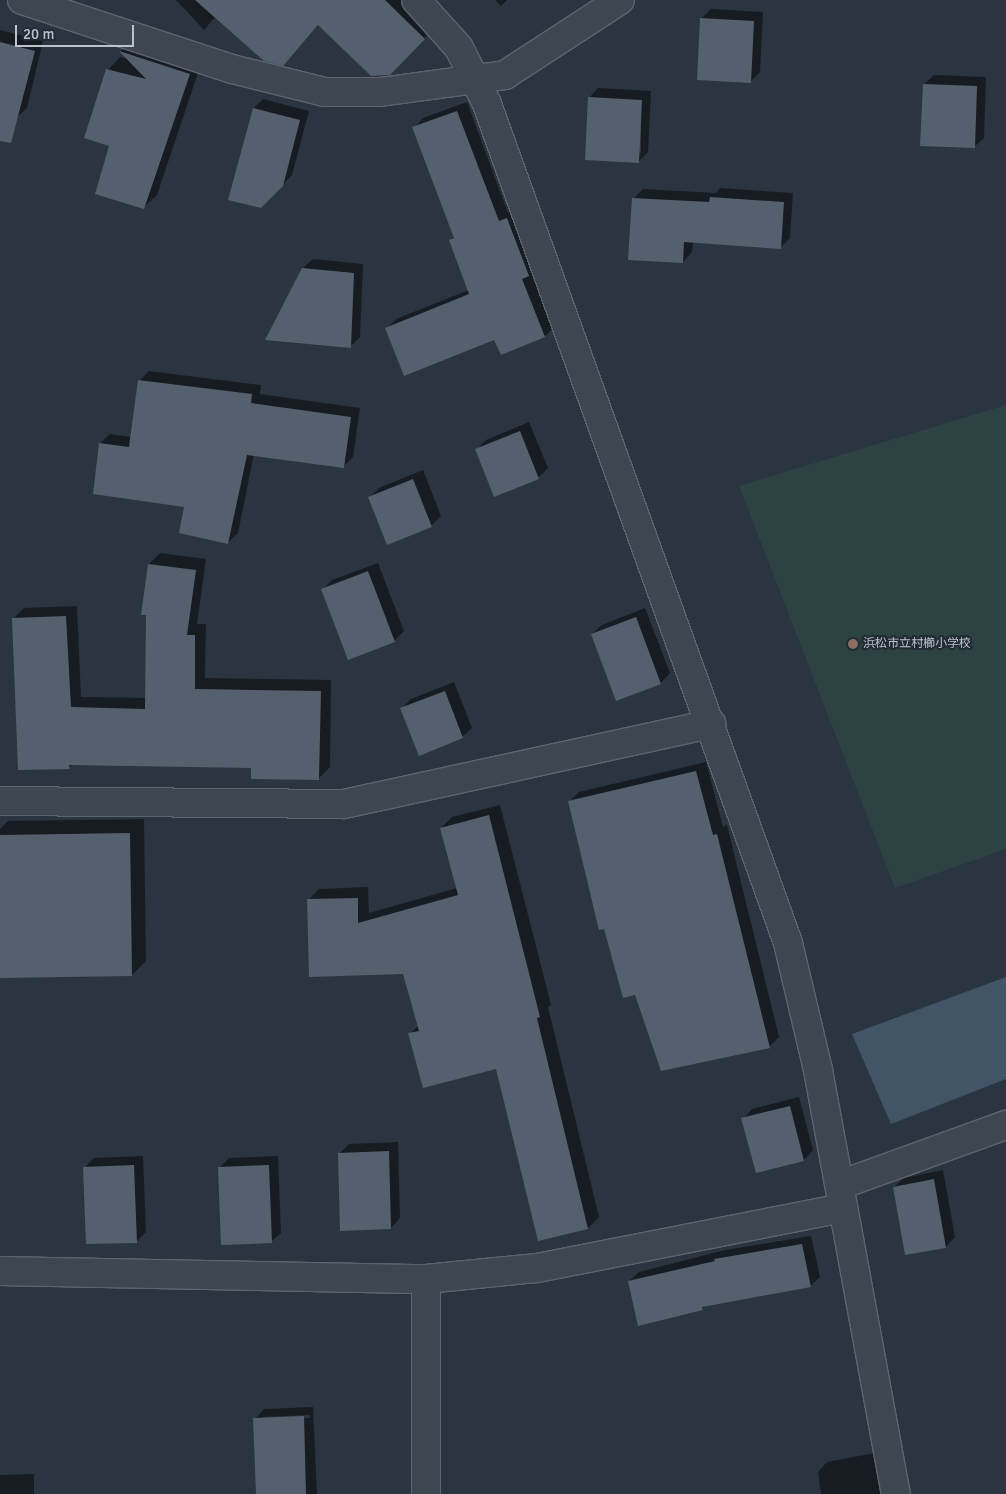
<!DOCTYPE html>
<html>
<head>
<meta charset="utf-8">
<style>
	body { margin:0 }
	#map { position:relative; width:1006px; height:1494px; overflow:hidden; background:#2a3541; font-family:Signika,"Noto Sans JP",sans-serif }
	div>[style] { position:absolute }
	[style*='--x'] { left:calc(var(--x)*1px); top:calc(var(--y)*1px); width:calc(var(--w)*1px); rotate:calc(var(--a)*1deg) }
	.green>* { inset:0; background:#2d4343 }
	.water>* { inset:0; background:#415468 }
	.shadow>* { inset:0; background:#0007 }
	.building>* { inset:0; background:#55606e }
	.roads { filter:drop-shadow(1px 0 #5c656e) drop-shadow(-1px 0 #5c656e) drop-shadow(0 1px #5c656e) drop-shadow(0 -1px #5c656e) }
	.minor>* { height:28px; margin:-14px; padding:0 14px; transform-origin:14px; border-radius:14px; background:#3e4751 }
	.dots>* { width:14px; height:14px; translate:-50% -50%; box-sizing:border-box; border:2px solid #222c36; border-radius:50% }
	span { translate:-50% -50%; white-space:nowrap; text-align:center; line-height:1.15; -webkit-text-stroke:4px #222c36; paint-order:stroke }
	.poi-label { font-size:12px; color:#bbc2cb }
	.left { translate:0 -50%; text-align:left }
	.scale { position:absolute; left:15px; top:25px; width:119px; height:22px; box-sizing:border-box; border:2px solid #bbc2cb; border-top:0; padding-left:6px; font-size:15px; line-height:18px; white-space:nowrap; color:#bbc2cb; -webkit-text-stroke:4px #222c36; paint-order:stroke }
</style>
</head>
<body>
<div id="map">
	<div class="green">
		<div style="clip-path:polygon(1006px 405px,1006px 849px,895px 888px,739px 486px)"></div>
	</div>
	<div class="water">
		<div style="clip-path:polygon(1006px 977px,1006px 1079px,891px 1124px,852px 1034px)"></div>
	</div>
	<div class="shadow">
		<div style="clip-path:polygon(176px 0,408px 0,435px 27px,390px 74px,319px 24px,294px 53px,216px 16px,204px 30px)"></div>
		<div style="clip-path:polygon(495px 0,507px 0,501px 6px)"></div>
		<div style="clip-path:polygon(711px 9px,763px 12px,760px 72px,751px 81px,702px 18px)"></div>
		<div style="clip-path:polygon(0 30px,43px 41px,27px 108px,17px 117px,0 113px)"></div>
		<div style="clip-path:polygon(133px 39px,202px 61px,157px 195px,144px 207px,111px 146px,108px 70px,120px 57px,128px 59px,121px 51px)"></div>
		<div style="clip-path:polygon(934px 75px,986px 77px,984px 138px,974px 147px,924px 84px)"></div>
		<div style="clip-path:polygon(evenodd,598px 88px,651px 91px,648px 152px,639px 161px,589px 98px,598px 88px,641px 94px,641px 153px,638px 153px,641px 94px)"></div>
		<div style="clip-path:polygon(263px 99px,309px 111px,292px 175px,261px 207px,254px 108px)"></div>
		<div style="clip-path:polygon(467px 102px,508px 213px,516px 209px,538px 265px,532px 271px,554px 327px,545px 336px,501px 354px,495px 338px,387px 328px,396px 319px,469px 290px,450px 241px,454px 236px,414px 128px,423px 118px)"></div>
		<div style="clip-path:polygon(720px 188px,793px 193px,790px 238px,780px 248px,693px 241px,692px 252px,683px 262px,633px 199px,643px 189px,716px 193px)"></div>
		<div style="clip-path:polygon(313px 259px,363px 264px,360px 337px,351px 346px,303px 268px)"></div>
		<div style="clip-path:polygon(149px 371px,261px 385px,260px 394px,360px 408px,353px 457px,343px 467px,254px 454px,238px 533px,228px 542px,186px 506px,100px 443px,110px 434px,131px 437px,139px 381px)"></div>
		<div style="clip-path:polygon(529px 422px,548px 468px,538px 478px,476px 450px,486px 440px)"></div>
		<div style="clip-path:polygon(423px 470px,441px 516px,431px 526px,370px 497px,379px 488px)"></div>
		<div style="clip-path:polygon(160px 553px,206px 559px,197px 624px,206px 624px,205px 678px,331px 680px,330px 767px,319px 778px,252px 766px,73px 764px,69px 768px,13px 619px,24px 608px,77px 606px,81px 697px,147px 698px,149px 564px)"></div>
		<div style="clip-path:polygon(378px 563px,404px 631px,394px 641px,323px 589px,332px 580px)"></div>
		<div style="clip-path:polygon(645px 608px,670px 673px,661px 683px,617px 699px,592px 634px,602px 625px)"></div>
		<div style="clip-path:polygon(454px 682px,472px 728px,462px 737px,401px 709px,411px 699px)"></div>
		<div style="clip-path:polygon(706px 762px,723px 827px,727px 825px,779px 1037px,770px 1046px,570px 801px,579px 792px)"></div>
		<div style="clip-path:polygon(500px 805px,551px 1005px,548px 1007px,599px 1217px,588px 1228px,497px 1067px,410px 1034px,419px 1025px,404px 973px,308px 900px,319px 889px,368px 887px,369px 913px,457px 888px,441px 828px,452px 817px)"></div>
		<div style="clip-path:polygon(144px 819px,146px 961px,132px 975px,0 977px,0 829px,8px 821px)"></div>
		<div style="clip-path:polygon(799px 1097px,813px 1150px,804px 1160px,757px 1172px,743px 1119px,752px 1109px)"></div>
		<div style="clip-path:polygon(398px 1142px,400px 1218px,391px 1228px,339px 1154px,349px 1144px)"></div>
		<div style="clip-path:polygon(143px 1156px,146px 1232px,136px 1242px,85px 1167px,94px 1158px)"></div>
		<div style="clip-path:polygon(278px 1156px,281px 1233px,271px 1242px,220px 1167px,229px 1158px)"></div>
		<div style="clip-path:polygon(943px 1170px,955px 1237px,946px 1247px,894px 1187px,904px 1178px)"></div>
		<div style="clip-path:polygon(811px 1236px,820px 1277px,810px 1286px,706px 1305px,702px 1309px,629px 1281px,639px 1272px,725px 1250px)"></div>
		<div style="clip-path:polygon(evenodd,313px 1407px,317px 1494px,258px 1494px,255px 1419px,264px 1409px,313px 1407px,310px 1415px,310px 1418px,263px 1419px,263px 1417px,310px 1415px)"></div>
		<div style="clip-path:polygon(875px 1453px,882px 1494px,821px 1494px,818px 1472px,827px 1462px)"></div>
		<div style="clip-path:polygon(34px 1474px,34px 1494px,0 1494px,0 1475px)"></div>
	</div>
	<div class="building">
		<div style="clip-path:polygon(195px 0,385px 0,425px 39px,390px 75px,371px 76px,318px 25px,283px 66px,264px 61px)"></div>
		<div style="clip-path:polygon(700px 18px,754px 21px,751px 83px,697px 80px)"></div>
		<div style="clip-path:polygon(0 42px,35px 51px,11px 143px,0 141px)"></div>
		<div style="clip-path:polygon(119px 51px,190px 74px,144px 209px,95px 194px,109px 146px,84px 138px,106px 69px,146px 79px)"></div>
		<div style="clip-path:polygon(923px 84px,977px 86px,975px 148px,920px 146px)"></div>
		<div style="clip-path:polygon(588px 97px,642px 100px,639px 163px,585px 160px)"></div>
		<div style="clip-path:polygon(253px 108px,300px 120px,283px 186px,261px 208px,228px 200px)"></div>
		<div style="clip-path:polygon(457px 111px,499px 221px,507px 218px,529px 276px,522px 279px,545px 337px,501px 355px,494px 340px,404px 376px,385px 328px,469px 294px,449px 240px,454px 238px,412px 127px)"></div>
		<div style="clip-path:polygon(710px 197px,784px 202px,781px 249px,684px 242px,683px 263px,628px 260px,632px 198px,709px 202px)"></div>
		<div style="clip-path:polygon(302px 268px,354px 273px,351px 348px,265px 340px)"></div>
		<div style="clip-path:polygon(138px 380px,252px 394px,251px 403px,351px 417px,344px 468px,247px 455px,228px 544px,179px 533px,184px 507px,93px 494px,99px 443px,129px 447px)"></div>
		<div style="clip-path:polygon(520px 431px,539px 479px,494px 497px,475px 449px)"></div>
		<div style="clip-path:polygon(413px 479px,432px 527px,387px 545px,368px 497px)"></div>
		<div style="clip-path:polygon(148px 564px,196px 570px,187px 635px,195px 635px,195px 689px,321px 691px,319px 780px,251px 779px,251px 768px,69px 765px,70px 769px,18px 770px,12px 618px,66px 616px,71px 707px,145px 709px,146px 615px,141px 615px)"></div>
		<div style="clip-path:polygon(368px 571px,395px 642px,348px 660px,321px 589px)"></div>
		<div style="clip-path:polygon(636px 617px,661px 684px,616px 701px,591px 634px)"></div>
		<div style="clip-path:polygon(445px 691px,463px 738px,419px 756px,400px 708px)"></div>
		<div style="clip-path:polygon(696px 771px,713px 835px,717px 834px,770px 1048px,661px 1071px,635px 995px,623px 998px,604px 929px,599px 930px,568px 801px)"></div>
		<div style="clip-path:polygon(489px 815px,540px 1017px,537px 1018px,588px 1229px,538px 1241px,496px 1069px,423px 1088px,408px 1033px,419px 1031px,403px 974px,309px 977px,307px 899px,358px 898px,358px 923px,458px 895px,440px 828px)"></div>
		<div style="clip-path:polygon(130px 833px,132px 976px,0 978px,0 835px)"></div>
		<div style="clip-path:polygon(790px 1106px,804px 1161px,756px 1173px,741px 1118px)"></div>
		<div style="clip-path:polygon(389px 1151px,391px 1229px,340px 1231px,338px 1153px)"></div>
		<div style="clip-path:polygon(134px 1165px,137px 1243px,86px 1244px,83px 1167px)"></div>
		<div style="clip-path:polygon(269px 1165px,272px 1243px,221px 1245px,218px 1167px)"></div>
		<div style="clip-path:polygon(934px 1179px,946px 1248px,905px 1255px,893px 1187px)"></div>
		<div style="clip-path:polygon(802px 1244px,811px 1287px,702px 1307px,703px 1310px,638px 1326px,628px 1281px,715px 1261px,714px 1259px)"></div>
		<div style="clip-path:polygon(304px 1416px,306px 1494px,256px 1494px,253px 1418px)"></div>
	</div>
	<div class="roads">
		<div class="minor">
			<div style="--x:22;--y:0;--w:221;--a:18.2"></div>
			<div style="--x:232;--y:69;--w:96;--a:13.9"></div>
			<div style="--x:325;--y:92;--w:55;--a:0"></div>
			<div style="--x:380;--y:92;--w:126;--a:-7.7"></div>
			<div style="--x:505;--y:75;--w:137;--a:-33.1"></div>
			<div style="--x:416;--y:0;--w:64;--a:48.1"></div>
			<div style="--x:459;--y:48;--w:63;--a:63.4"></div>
			<div style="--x:487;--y:104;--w:891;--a:70.26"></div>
			<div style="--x:788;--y:943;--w:130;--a:76.7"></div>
			<div style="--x:818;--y:1070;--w:431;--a:79.6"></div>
			<div style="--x:0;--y:801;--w:344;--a:0.5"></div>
			<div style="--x:344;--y:804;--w:376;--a:-12.3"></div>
			<div style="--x:840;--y:1185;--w:177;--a:-19.9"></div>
			<div style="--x:0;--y:1271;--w:426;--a:1.1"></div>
			<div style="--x:426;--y:1279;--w:112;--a:-5.7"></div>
			<div style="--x:537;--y:1268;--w:312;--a:-11.1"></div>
			<div style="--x:426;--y:1279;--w:215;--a:90"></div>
		</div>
	</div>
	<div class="dots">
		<div style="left:853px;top:644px;background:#8d6e63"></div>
	</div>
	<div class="poi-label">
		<span class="left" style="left:863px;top:644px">浜松市立村櫛小学校</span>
	</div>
	<div class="scale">20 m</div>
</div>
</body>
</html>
